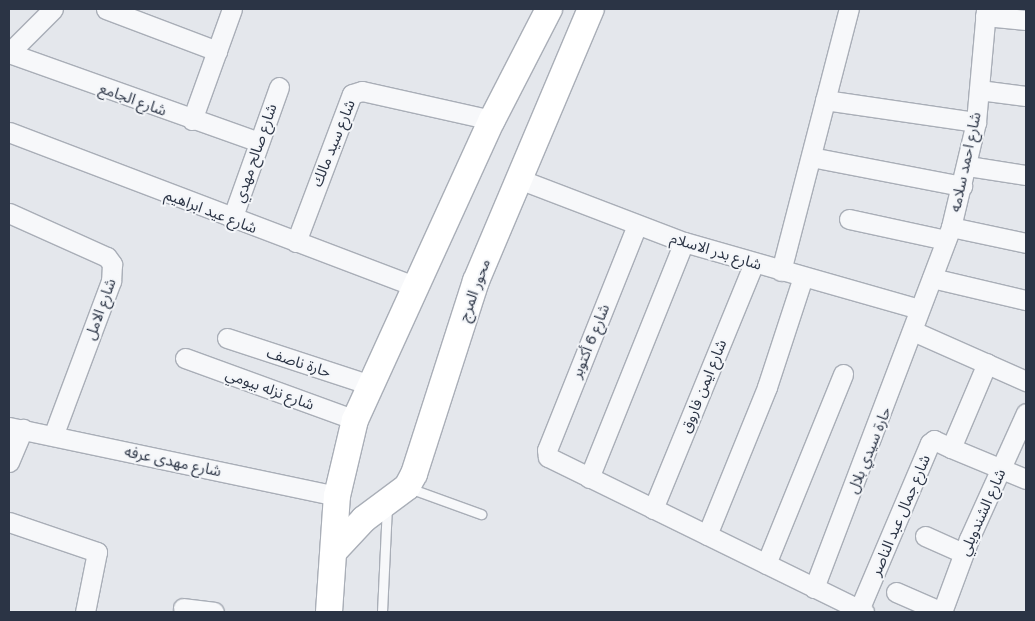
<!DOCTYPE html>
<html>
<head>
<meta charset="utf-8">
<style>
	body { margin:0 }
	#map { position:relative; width:1035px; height:621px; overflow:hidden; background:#e4e7ec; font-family:"Golos Text","Noto Sans Arabic",sans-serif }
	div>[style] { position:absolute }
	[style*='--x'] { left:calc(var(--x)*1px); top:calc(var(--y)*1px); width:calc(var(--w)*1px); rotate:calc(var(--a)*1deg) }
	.roads { filter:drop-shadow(1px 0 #a9aeb7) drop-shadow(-1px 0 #a9aeb7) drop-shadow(0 1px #a9aeb7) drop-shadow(0 -1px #a9aeb7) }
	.service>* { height:9px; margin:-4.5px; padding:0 4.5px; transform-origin:4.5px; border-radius:4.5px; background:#f7f8fa }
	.minor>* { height:19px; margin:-9.5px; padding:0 9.5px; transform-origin:9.5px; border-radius:9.5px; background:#f7f8fa }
	.secondary>* { height:26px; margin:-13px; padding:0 13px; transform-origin:13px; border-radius:13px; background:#fff }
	span { translate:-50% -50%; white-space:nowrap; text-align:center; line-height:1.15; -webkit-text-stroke:4px #f4f6f9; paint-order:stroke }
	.street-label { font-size:15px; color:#2b3445 }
	.frame { position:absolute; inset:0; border:10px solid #2b3445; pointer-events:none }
</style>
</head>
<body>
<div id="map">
	<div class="roads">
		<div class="service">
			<div style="--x:409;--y:488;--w:77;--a:19.9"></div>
			<div style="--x:382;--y:612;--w:105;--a:-87.3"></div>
		</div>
		<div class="minor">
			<div style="--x:106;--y:9;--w:119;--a:20.7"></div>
			<div style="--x:985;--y:16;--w:41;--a:5.6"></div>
			<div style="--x:9;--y:53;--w:265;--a:19.6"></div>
			<div style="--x:9;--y:53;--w:62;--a:-45"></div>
			<div style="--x:979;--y:90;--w:47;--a:7.3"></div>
			<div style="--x:825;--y:100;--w:153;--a:8.3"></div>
			<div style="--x:192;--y:120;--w:118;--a:-70.2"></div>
			<div style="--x:9;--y:132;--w:433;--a:20.8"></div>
			<div style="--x:811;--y:157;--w:154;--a:10.9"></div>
			<div style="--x:968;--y:166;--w:59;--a:8.8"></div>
			<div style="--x:519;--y:179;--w:177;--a:20.9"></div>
			<div style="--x:684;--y:242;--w:244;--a:15.9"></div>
			<div style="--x:9;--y:213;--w:107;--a:24.2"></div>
			<div style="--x:107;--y:257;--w:9;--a:54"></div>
			<div style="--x:112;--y:264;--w:17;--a:93"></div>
			<div style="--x:111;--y:281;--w:165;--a:110.5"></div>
			<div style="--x:232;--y:219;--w:140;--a:-70.4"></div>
			<div style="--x:849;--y:219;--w:99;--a:12.2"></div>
			<div style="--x:637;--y:225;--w:242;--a:111.8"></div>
			<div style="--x:547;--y:450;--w:7;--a:82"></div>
			<div style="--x:548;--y:457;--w:352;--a:26.1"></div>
			<div style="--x:951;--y:227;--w:77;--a:12"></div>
			<div style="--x:296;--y:242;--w:158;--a:-69.3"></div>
			<div style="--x:352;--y:94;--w:10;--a:-17"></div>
			<div style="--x:362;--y:91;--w:133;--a:12.6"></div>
			<div style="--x:781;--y:271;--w:271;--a:-75.5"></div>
			<div style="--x:932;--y:278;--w:97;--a:13.2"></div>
			<div style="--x:913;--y:331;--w:124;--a:23.9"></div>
			<div style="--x:227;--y:338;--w:151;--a:18.1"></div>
			<div style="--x:185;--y:358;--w:181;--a:20"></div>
			<div style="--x:9;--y:427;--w:335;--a:11.9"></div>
			<div style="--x:951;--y:448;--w:81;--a:22.5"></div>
			<div style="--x:9;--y:462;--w:36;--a:-67"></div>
			<div style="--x:589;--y:478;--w:254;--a:-68.1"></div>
			<div style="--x:653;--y:509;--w:266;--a:-67.7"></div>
			<div style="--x:9;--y:522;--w:93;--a:18.8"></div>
			<div style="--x:97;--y:552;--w:61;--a:101.3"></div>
			<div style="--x:707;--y:535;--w:160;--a:-67.9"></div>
			<div style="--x:767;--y:387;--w:116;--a:-71.9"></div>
			<div style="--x:925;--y:536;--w:42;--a:24.1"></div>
			<div style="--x:766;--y:564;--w:205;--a:-67.9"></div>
			<div style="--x:814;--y:588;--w:386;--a:-69.2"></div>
			<div style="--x:951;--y:227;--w:108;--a:-76.6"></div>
			<div style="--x:976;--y:122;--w:113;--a:-84.9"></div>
			<div style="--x:896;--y:592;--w:50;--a:23.5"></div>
			<div style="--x:183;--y:608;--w:31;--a:7"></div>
			<div style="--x:859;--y:610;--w:181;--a:-67"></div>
			<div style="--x:930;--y:443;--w:5;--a:-37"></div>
			<div style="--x:934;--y:440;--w:19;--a:25"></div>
			<div style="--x:951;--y:448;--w:92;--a:-67"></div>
			<div style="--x:942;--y:612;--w:78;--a:-69.7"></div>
			<div style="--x:969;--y:539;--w:138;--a:-65.7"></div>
		</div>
		<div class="secondary">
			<div style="--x:335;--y:550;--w:42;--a:-46.9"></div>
			<div style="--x:364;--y:519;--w:54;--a:-36.7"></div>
			<div style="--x:407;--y:487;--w:15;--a:-62"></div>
			<div style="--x:414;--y:474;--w:203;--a:-72.2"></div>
			<div style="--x:476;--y:281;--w:295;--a:-67.1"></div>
			<div style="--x:329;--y:612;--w:116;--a:-86.1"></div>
			<div style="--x:337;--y:496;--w:78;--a:-76.7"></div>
			<div style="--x:355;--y:420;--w:330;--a:-65.5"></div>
			<div style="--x:492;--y:120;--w:125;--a:-62.8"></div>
		</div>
	</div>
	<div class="street-label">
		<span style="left:133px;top:99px;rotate:20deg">شارع الجامع</span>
		<span style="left:333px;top:143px;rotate:-68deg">شارع سيد مالك</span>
		<span style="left:255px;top:153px;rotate:-71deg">شارع صالح مهدي</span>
		<span style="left:965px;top:162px;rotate:-78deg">شارع احمد سلامه</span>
		<span style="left:211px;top:211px;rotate:21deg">شارع عيد ابراهيم</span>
		<span style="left:716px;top:251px;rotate:17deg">شارع بدر الاسلام</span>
		<span style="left:474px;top:290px;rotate:-70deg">محور المرج</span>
		<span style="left:100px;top:309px;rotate:-70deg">شارع الامل</span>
		<span style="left:590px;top:341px;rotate:-68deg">شارع 6 أكتوبر</span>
		<span style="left:299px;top:362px;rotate:18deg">حارة ناصف</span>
		<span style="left:703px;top:386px;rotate:-68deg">شارع ايمن فاروق</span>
		<span style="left:270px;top:389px;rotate:20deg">شارع نزله بيومي</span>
		<span style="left:869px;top:450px;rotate:-68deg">حارة سيدي بلال</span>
		<span style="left:173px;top:461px;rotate:12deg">شارع مهدى عرفه</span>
		<span style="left:982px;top:512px;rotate:-66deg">شارع الشندويلي</span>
		<span style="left:900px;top:515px;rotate:-67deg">شارع جمال عبد الناصر</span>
	</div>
	<div class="frame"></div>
</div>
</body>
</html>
